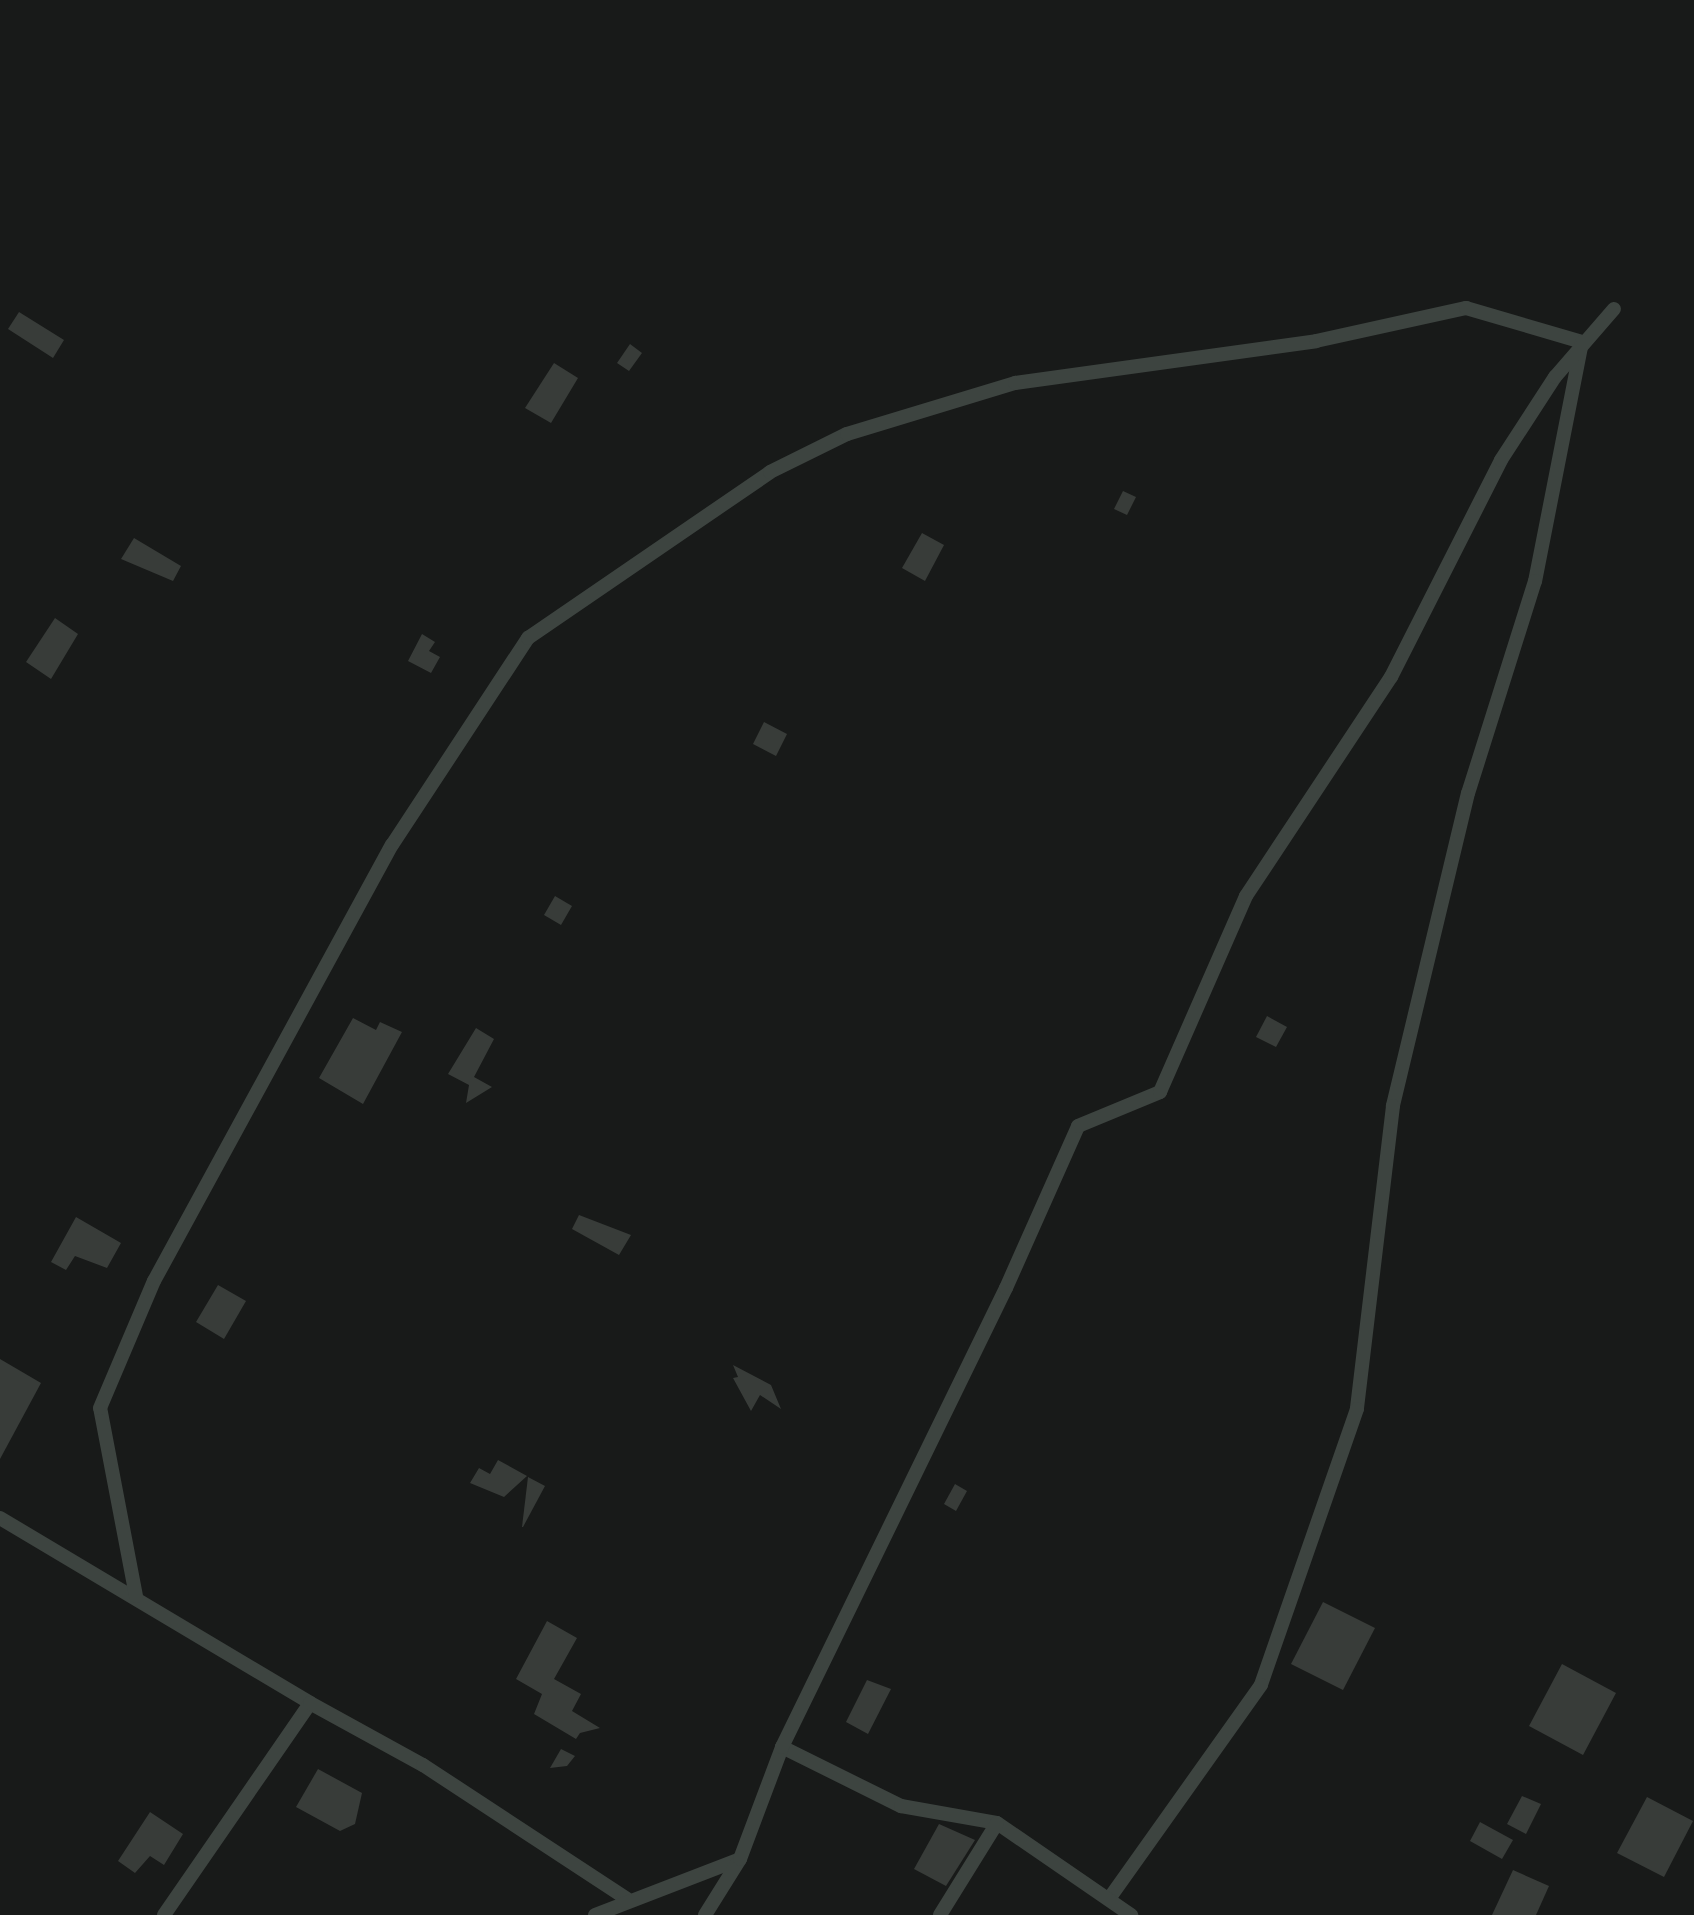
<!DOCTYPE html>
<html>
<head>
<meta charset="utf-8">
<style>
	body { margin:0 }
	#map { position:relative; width:1694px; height:1915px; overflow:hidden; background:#181a19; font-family:Helvetica,sans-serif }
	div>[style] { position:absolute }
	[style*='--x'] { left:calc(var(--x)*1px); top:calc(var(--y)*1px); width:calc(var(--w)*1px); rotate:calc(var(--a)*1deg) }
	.building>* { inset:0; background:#383c39 }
	.street>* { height:14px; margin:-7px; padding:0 7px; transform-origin:7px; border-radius:7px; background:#3d4440 }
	span { translate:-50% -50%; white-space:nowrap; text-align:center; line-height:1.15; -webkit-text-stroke:7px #131514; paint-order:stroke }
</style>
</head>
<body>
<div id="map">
	<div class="building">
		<div style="clip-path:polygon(19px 312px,64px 340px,53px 358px,8px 329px)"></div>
		<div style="clip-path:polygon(630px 344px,642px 353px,629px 371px,617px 363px)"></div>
		<div style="clip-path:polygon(554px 363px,578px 378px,551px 423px,525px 408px)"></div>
		<div style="clip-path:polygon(1123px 491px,1136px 497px,1127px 515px,1114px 509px)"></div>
		<div style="clip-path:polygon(922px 533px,944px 545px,925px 581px,902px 568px)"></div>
		<div style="clip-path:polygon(134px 538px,181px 566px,173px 581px,121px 559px)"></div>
		<div style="clip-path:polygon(55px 618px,78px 634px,51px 679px,26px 662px)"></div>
		<div style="clip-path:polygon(422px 634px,435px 642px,429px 651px,440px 657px,431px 673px,408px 661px)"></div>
		<div style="clip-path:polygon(764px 722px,787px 734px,776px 756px,753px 744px)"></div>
		<div style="clip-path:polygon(555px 896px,572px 906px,561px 925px,544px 915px)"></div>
		<div style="clip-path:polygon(1267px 1016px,1287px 1027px,1276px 1047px,1256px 1037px)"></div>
		<div style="clip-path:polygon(353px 1018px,376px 1030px,380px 1022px,402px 1032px,363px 1104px,319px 1078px)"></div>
		<div style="clip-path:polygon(476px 1028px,494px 1039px,474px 1077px,492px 1087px,466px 1103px,469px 1085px,448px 1074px)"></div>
		<div style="clip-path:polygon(579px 1215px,631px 1235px,619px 1255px,572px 1229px)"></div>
		<div style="clip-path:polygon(76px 1217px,121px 1243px,107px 1268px,75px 1256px,66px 1270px,51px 1262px)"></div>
		<div style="clip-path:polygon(218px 1285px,246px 1301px,224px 1339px,196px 1322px)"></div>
		<div style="clip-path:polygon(0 1359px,41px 1383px,0 1459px)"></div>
		<div style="clip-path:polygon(733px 1365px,771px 1385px,781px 1409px,760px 1395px,751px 1411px,733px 1378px,738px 1377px)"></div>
		<div style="clip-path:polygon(498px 1460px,527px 1476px,504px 1497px,470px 1483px,479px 1468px,490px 1474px)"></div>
		<div style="clip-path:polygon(528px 1477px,545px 1486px,523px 1527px,522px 1527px)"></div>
		<div style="clip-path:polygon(955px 1484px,967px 1491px,956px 1511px,944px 1504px)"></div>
		<div style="clip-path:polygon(1323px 1602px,1375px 1628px,1343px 1690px,1291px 1664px)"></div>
		<div style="clip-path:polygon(547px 1621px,577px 1638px,554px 1679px,581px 1694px,572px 1711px,600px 1728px,580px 1733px,576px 1739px,534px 1714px,542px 1694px,516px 1679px)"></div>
		<div style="clip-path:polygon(1562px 1664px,1616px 1693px,1583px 1755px,1529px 1726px)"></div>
		<div style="clip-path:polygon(867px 1680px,891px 1689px,868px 1734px,846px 1722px)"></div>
		<div style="clip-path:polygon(561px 1749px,575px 1756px,567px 1766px,550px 1768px)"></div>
		<div style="clip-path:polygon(318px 1769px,362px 1793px,355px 1824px,340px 1831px,296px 1807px)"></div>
		<div style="clip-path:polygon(1522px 1796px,1541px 1804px,1526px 1834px,1507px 1824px)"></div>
		<div style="clip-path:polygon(1647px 1797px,1693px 1821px,1664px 1877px,1617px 1853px)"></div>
		<div style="clip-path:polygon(150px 1812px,183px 1834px,164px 1865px,150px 1856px,135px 1873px,118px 1861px)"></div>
		<div style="clip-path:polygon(1480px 1822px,1513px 1840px,1502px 1859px,1470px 1841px)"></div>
		<div style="clip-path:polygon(939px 1824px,975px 1840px,946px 1886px,914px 1869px)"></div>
		<div style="clip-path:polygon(1513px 1870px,1549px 1886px,1536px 1915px,1492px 1915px)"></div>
	</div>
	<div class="street">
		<div style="--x:0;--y:1518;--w:361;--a:30.8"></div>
		<div style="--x:136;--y:1596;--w:191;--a:-100.8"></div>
		<div style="--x:100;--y:1408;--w:138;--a:-67"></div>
		<div style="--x:154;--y:1281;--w:497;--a:-61.4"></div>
		<div style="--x:392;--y:845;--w:248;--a:-56.7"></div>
		<div style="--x:528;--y:638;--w:293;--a:-34.4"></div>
		<div style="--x:770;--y:472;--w:86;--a:-26.3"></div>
		<div style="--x:847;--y:434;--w:176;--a:-16.9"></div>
		<div style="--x:1015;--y:383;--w:304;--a:-7.9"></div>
		<div style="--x:1316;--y:341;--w:154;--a:-12.4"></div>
		<div style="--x:1466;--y:308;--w:121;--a:16.3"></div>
		<div style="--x:1582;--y:342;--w:244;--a:101.1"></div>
		<div style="--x:1535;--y:581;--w:222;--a:107.5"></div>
		<div style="--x:1468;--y:793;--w:322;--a:103.5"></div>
		<div style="--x:1393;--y:1106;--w:305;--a:96.8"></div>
		<div style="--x:1357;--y:1409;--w:292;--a:109.2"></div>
		<div style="--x:1261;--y:1685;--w:262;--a:125.4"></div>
		<div style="--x:782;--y:1747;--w:133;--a:26.4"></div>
		<div style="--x:901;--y:1806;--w:97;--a:10"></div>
		<div style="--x:997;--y:1823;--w:163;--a:34.5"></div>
		<div style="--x:164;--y:1915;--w:257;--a:-55.4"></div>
		<div style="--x:310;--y:1703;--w:129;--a:28.8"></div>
		<div style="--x:423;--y:1765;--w:244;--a:33.3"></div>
		<div style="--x:595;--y:1915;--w:155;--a:-21.1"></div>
		<div style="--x:705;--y:1915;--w:66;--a:-58"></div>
		<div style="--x:740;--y:1859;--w:120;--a:-69.4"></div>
		<div style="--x:782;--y:1747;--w:511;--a:-63.99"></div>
		<div style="--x:1006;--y:1288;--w:177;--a:-66"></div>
		<div style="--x:1078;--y:1126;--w:89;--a:-22.5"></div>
		<div style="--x:1160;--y:1092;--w:214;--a:-66.3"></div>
		<div style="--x:1246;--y:896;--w:263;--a:-56.5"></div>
		<div style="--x:1391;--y:677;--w:243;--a:-63.1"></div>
		<div style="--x:1501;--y:460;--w:99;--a:-57"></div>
		<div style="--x:1555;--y:377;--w:90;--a:-49.1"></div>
		<div style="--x:940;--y:1915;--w:108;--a:-58.2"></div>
	</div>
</div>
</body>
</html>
